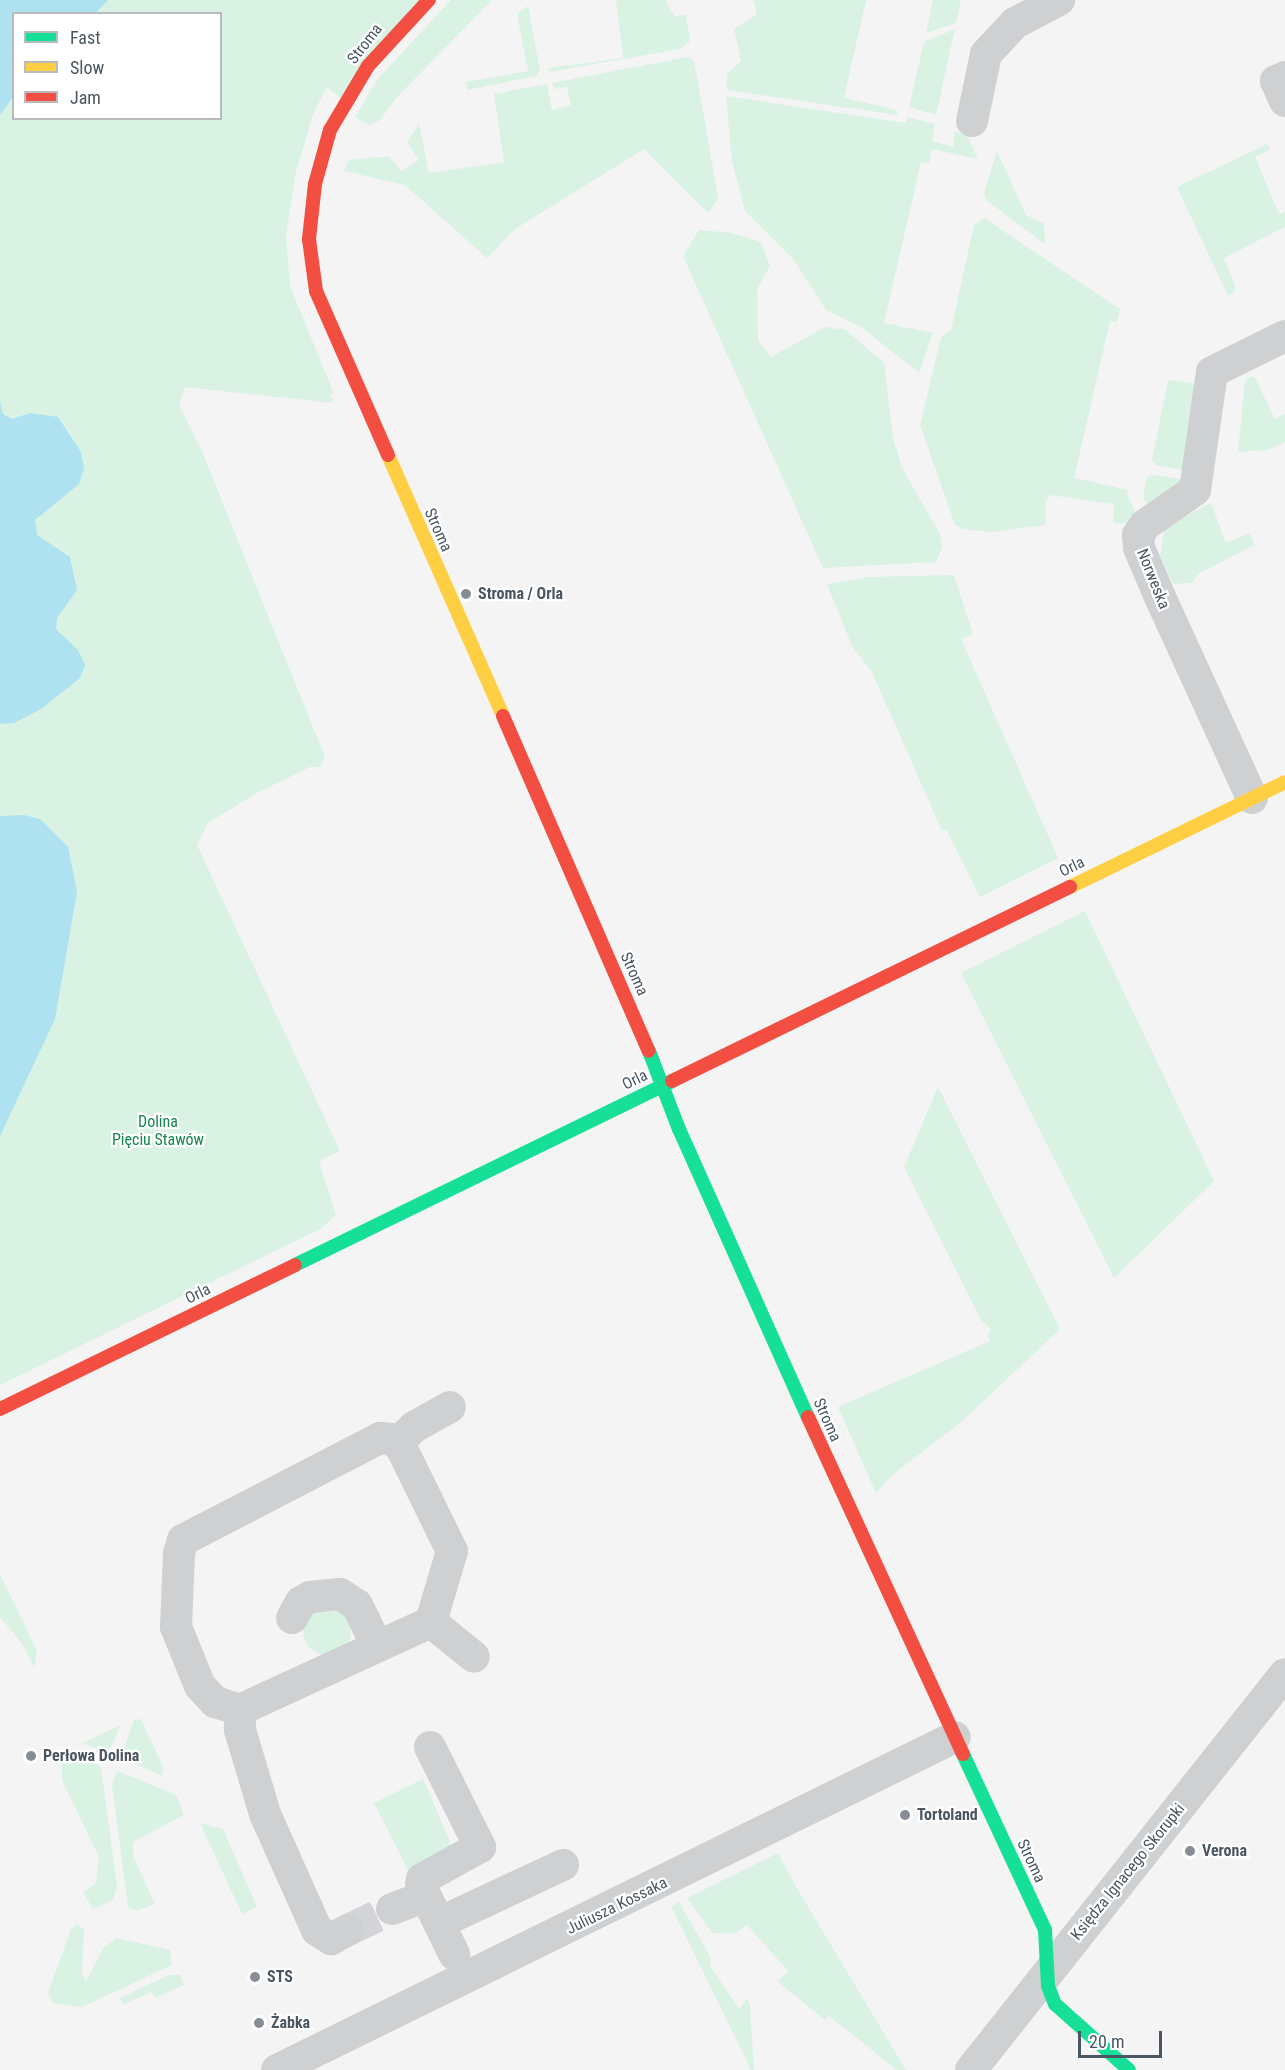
<!DOCTYPE html>
<html>
<head>
<meta charset="utf-8">
<style>
	body { margin:0 }
	#map { position:relative; width:1285px; height:2070px; overflow:hidden; background:#f4f4f4; font-family:"Roboto Condensed",sans-serif }
	div>[style] { position:absolute }
	[style*='--x'] { left:calc(var(--x)*1px); top:calc(var(--y)*1px); width:calc(var(--w)*1px); rotate:calc(var(--a)*1deg) }
	.green>* { inset:0; background:#d9f2e3 }
	.round { border-radius:50% }
	.water>* { inset:0; background:#aee2f0 }
	.street-tunnel>* { height:32px; margin-top:-16px; transform-origin:0; background:repeating-linear-gradient(90deg,#d2d4d7 0 32px,transparent 0 48px) }
	.street>* { height:32px; margin:-16px; padding:0 16px; transform-origin:16px; border-radius:16px; background:#ced0d2 }
	.fast>* { height:14px; margin:-7px; padding:0 7px; transform-origin:7px; border-radius:7px; background:#16e098 }
	.slow>* { height:14px; margin:-7px; padding:0 7px; transform-origin:7px; border-radius:7px; background:#ffcf43 }
	.jam>* { height:14px; margin:-7px; padding:0 7px; transform-origin:7px; border-radius:7px; background:#f24e42 }
	.dots>* { width:16px; height:16px; translate:-50% -50%; box-sizing:border-box; border:3px solid #fff; border-radius:50% }
	span { translate:-50% -50%; white-space:nowrap; text-align:center; line-height:1.15; -webkit-text-stroke:4.5px #fff; paint-order:stroke }
	.street-label { font-size:16px; color:#4a5661 }
	.poi-label { font-size:16px; color:#4a5661; font-weight:700 }
	.left { translate:0 -50%; text-align:left }
	.park-label { font-size:16px; color:#17864f }
	.legend { position:absolute; left:12px; top:12px; width:210px; height:108px; box-sizing:border-box; background:#fff; border:2px solid #b7bbc0; margin:0; padding:8px 10px; list-style:none; font-size:18px; color:#4a5661 }
	.legend li { display:flex; align-items:center; gap:12px; height:30px }
	.legend b { width:30px; border:2px solid #b7bbc0 }
	.scale { position:absolute; left:1078px; top:2031px; width:84px; height:27px; box-sizing:border-box; border:3px solid #4a5661; border-top:0; padding-left:8px; font-size:18px; line-height:21px; white-space:nowrap; color:#4a5661; -webkit-text-stroke:4px #fff; paint-order:stroke }
</style>
</head>
<body>
<div id="map">
	<div class="green">
		<div style="clip-path:polygon(evenodd,0 0,429px 0,345px 102px,327px 87px,313px 114px,296px 172px,286px 236px,290px 286px,334px 394px,330px 394px,333px 403px,185px 387px,179px 405px,204px 456px,325px 757px,320px 767px,310px 767px,257px 793px,208px 823px,197px 845px,340px 1151px,319px 1161px,336px 1215px,320px 1229px,0 1385px,0 0,14px 14px,220px 14px,220px 118px,14px 118px,14px 14px)"></div>
		<div style="clip-path:polygon(451px 0,492px 0,397px 97px,380px 120px,369px 125px,355px 117px,377px 80px)"></div>
		<div style="clip-path:polygon(616px 0,665px 0,674px 16px,686px 15px,690px 41px,680px 49px,549px 72px,548px 68px,623px 58px)"></div>
		<div style="clip-path:polygon(753px 0,866px 0,844px 98px,897px 110px,897px 115px,727px 90px,727px 74px,741px 61px,734px 29px,757px 14px)"></div>
		<div style="clip-path:polygon(933px 0,961px 0,956px 23px,926px 33px)"></div>
		<div style="clip-path:polygon(528px 6px,540px 71px,537px 76px,467px 90px,466px 82px,528px 71px,517px 14px)"></div>
		<div style="clip-path:polygon(955px 29px,936px 115px,909px 107px,924px 42px)"></div>
		<div style="clip-path:polygon(688px 57px,694px 61px,715px 179px,718px 199px,708px 213px,644px 149px,515px 229px,487px 258px,405px 185px,344px 171px,349px 160px,389px 156px,401px 171px,419px 160px,407px 142px,419px 124px,429px 173px,504px 162px,494px 94px,547px 84px,552px 110px,571px 105px,567px 87px,554px 89px,552px 83px)"></div>
		<div style="clip-path:polygon(726px 96px,906px 123px,908px 117px,935px 124px,932px 141px,954px 147px,954px 132px,966px 134px,978px 159px,932px 149px,929px 163px,921px 162px,884px 323px,933px 333px,919px 373px,861px 327px,826px 310px,794px 260px,745px 211px,732px 161px)"></div>
		<div style="clip-path:polygon(1267px 144px,1270px 149px,1255px 157px,1279px 214px,1285px 212px,1285px 227px,1224px 258px,1235px 286px,1235px 291px,1228px 296px,1177px 187px)"></div>
		<div style="clip-path:polygon(997px 151px,1026px 215px,1044px 223px,1045px 244px,986px 200px,984px 192px)"></div>
		<div style="clip-path:polygon(984px 218px,1120px 309px,1117px 322px,1110px 321px,1074px 478px,1128px 490px,1127px 494px,1141px 524px,1113px 523px,1114px 504px,1050px 495px,1045px 503px,1046px 525px,991px 532px,962px 529px,955px 525px,920px 425px,941px 338px,951px 330px,974px 225px)"></div>
		<div style="clip-path:polygon(699px 230px,732px 233px,761px 242px,770px 266px,757px 289px,758px 340px,771px 357px,825px 327px,846px 330px,884px 363px,893px 438px,902px 468px,940px 534px,942px 547px,936px 562px,823px 568px,683px 256px)"></div>
		<div style="clip-path:polygon(1254px 376px,1275px 419px,1285px 414px,1285px 442px,1269px 450px,1238px 452px,1245px 380px)"></div>
		<div style="clip-path:polygon(1168px 380px,1202px 384px,1190px 471px,1156px 465px,1152px 460px)"></div>
		<div style="clip-path:polygon(1153px 475px,1186px 480px,1148px 507px,1143px 497px,1147px 477px)"></div>
		<div style="clip-path:polygon(1211px 503px,1226px 543px,1250px 533px,1254px 545px,1198px 574px,1192px 583px,1173px 584px,1160px 555px,1165px 527px)"></div>
		<div style="clip-path:polygon(954px 575px,973px 634px,961px 639px,1058px 858px,980px 897px,946px 829px,942px 831px,872px 672px,852px 646px,827px 584px,867px 577px)"></div>
		<div style="clip-path:polygon(1085px 911px,1214px 1181px,1114px 1278px,961px 973px)"></div>
		<div style="clip-path:polygon(938px 1087px,1060px 1329px,959px 1424px,892px 1475px,876px 1493px,838px 1407px,990px 1341px,987px 1334px,991px 1329px,981px 1320px,904px 1167px)"></div>
		<div style="clip-path:polygon(0 1574px,37px 1651px,34px 1667px,22px 1644px,0 1617px)"></div>
		<div class="round" style="left:303px;top:1607px;width:48px;height:48px"></div>
		<div style="clip-path:polygon(141px 1719px,164px 1769px,162px 1776px,121px 1757px,134px 1720px)"></div>
		<div style="clip-path:polygon(121px 1725px,108px 1753px,82px 1743px)"></div>
		<div style="clip-path:polygon(72px 1751px,101px 1767px,117px 1886px,113px 1900px,93px 1909px,83px 1893px,96px 1883px,99px 1857px,62px 1780px,62px 1760px)"></div>
		<div style="clip-path:polygon(117px 1771px,176px 1795px,184px 1815px,133px 1842px,133px 1856px,155px 1904px,137px 1911px,128px 1907px,112px 1784px)"></div>
		<div style="clip-path:polygon(423px 1779px,450px 1841px,448px 1850px,408px 1870px,374px 1803px)"></div>
		<div style="clip-path:polygon(200px 1823px,223px 1829px,257px 1907px,242px 1914px)"></div>
		<div style="clip-path:polygon(778px 1853px,795px 1885px,906px 2070px,897px 2070px,829px 2016px,825px 2020px,778px 1982px,788px 1971px,747px 1925px,734px 1934px,712px 1933px,687px 1898px)"></div>
		<div style="clip-path:polygon(679px 1902px,711px 1958px,710px 1966px,739px 2009px,747px 1999px,750px 2006px,754px 2070px,751px 2070px,671px 1906px)"></div>
		<div style="clip-path:polygon(78px 1924px,84px 1930px,82px 1974px,86px 1981px,104px 1947px,117px 1938px,170px 1950px,172px 1965px,82px 2007px,53px 2003px,48px 1993px,53px 1979px,71px 1929px)"></div>
		<div style="clip-path:polygon(169px 1975px,180px 1975px,184px 1985px,155px 1998px,152px 1992px,123px 2005px,120px 1998px)"></div>
	</div>
	<div class="water">
		<div style="clip-path:polygon(0 0,108px 0,96px 13px,14px 14px,13px 97px,0 115px)"></div>
		<div style="clip-path:polygon(0 401px,3px 414px,12px 419px,30px 413px,58px 417px,81px 452px,84px 469px,79px 484px,35px 520px,37px 535px,70px 557px,77px 590px,57px 618px,56px 629px,78px 650px,85px 665px,80px 678px,41px 709px,14px 723px,0 724px)"></div>
		<div style="clip-path:polygon(24px 815px,40px 819px,68px 847px,77px 892px,55px 1019px,0 1136px,0 816px)"></div>
	</div>
	<div class="street-tunnel">
		<div style="--x:348;--y:1930;--w:49;--a:-25.5"></div>
	</div>
	<div class="street">
		<div style="--x:1285;--y:77;--w:10;--a:156"></div>
		<div style="--x:1276;--y:81;--w:22;--a:66"></div>
		<div style="--x:972;--y:121;--w:68;--a:-78.2"></div>
		<div style="--x:986;--y:54;--w:42;--a:-46.9"></div>
		<div style="--x:1015;--y:23;--w:50;--a:-27.6"></div>
		<div style="--x:1252;--y:798;--w:221;--a:-114.6"></div>
		<div style="--x:1160;--y:597;--w:53;--a:-113.2"></div>
		<div style="--x:1139;--y:548;--w:13;--a:-94"></div>
		<div style="--x:1138;--y:535;--w:12;--a:-55"></div>
		<div style="--x:1145;--y:525;--w:61;--a:-35"></div>
		<div style="--x:1195;--y:490;--w:119;--a:-81.8"></div>
		<div style="--x:1212;--y:372;--w:81;--a:-26.3"></div>
		<div style="--x:380;--y:1438;--w:12;--a:5"></div>
		<div style="--x:392;--y:1439;--w:12;--a:42"></div>
		<div style="--x:401;--y:1447;--w:116;--a:63.9"></div>
		<div style="--x:452;--y:1551;--w:74;--a:106.5"></div>
		<div style="--x:431;--y:1622;--w:210;--a:155.3"></div>
		<div style="--x:240;--y:1710;--w:26;--a:-162"></div>
		<div style="--x:215;--y:1702;--w:22;--a:-133"></div>
		<div style="--x:200;--y:1686;--w:64;--a:-112.1"></div>
		<div style="--x:176;--y:1627;--w:74;--a:-87.7"></div>
		<div style="--x:179;--y:1553;--w:14;--a:-73"></div>
		<div style="--x:183;--y:1540;--w:222;--a:-27.4"></div>
		<div style="--x:398;--y:1443;--w:23;--a:-45"></div>
		<div style="--x:414;--y:1427;--w:41;--a:-29.1"></div>
		<div style="--x:292;--y:1618;--w:18;--a:-61"></div>
		<div style="--x:301;--y:1602;--w:10;--a:-29"></div>
		<div style="--x:310;--y:1597;--w:30;--a:-6"></div>
		<div style="--x:340;--y:1594;--w:20;--a:33"></div>
		<div style="--x:357;--y:1605;--w:46;--a:64"></div>
		<div style="--x:431;--y:1622;--w:55;--a:39.1"></div>
		<div style="--x:240;--y:1710;--w:20;--a:90"></div>
		<div style="--x:240;--y:1730;--w:88;--a:73.4"></div>
		<div style="--x:265;--y:1814;--w:127;--a:65.9"></div>
		<div style="--x:317;--y:1930;--w:17;--a:33"></div>
		<div style="--x:331;--y:1939;--w:19;--a:-28"></div>
		<div style="--x:430;--y:1747;--w:112;--a:63.4"></div>
		<div style="--x:480;--y:1847;--w:66;--a:151.1"></div>
		<div style="--x:422;--y:1879;--w:7;--a:98"></div>
		<div style="--x:421;--y:1886;--w:76;--a:64.1"></div>
		<div style="--x:392;--y:1909;--w:36;--a:-21"></div>
		<div style="--x:439;--y:1923;--w:137;--a:-25.1"></div>
		<div style="--x:277;--y:2070;--w:755;--a:-26.16"></div>
		<div style="--x:971;--y:2070;--w:505;--a:-51.59"></div>
	</div>
	<div class="fast">
		<div style="--x:649;--y:1051;--w:84;--a:69"></div>
		<div style="--x:679;--y:1129;--w:316;--a:65.9"></div>
		<div style="--x:295;--y:1265;--w:420;--a:-26"></div>
		<div style="--x:963;--y:1754;--w:194;--a:65"></div>
		<div style="--x:1045;--y:1930;--w:56;--a:86.9"></div>
		<div style="--x:1048;--y:1986;--w:19;--a:69"></div>
		<div style="--x:1055;--y:2004;--w:99;--a:41.7"></div>
	</div>
	<div class="slow">
		<div style="--x:388;--y:455;--w:285;--a:66.2"></div>
		<div style="--x:1070;--y:887;--w:239;--a:-26"></div>
	</div>
	<div class="jam">
		<div style="--x:388;--y:455;--w:179;--a:-113.7"></div>
		<div style="--x:316;--y:291;--w:52;--a:-97.7"></div>
		<div style="--x:309;--y:239;--w:55;--a:-83.8"></div>
		<div style="--x:315;--y:184;--w:56;--a:-74.5"></div>
		<div style="--x:330;--y:130;--w:74;--a:-59.3"></div>
		<div style="--x:368;--y:66;--w:90;--a:-47.3"></div>
		<div style="--x:503;--y:716;--w:365;--a:66.5"></div>
		<div style="--x:672;--y:1081;--w:443;--a:-26"></div>
		<div style="--x:0;--y:1409;--w:328;--a:-26"></div>
		<div style="--x:808;--y:1417;--w:371;--a:65.3"></div>
	</div>
	<div class="dots">
		<div style="left:466px;top:594px;background:#868d94"></div>
		<div style="left:31px;top:1756px;background:#868d94"></div>
		<div style="left:905px;top:1815px;background:#868d94"></div>
		<div style="left:1190px;top:1851px;background:#868d94"></div>
		<div style="left:255px;top:1977px;background:#868d94"></div>
		<div style="left:259px;top:2023px;background:#868d94"></div>
	</div>
	<div class="street-label">
		<span style="left:365px;top:44px;rotate:-52deg">Stroma</span>
		<span style="left:438px;top:530px;rotate:66deg">Stroma</span>
		<span style="left:1153px;top:579px;rotate:68deg">Norweska</span>
		<span style="left:1072px;top:867px;rotate:-26deg">Orla</span>
		<span style="left:634px;top:974px;rotate:66deg">Stroma</span>
		<span style="left:635px;top:1080px;rotate:-26deg">Orla</span>
		<span style="left:198px;top:1294px;rotate:-26deg">Orla</span>
		<span style="left:827px;top:1420px;rotate:66deg">Stroma</span>
		<span style="left:1031px;top:1861px;rotate:65deg">Stroma</span>
		<span style="left:1128px;top:1872px;rotate:-51deg">Księdza Ignacego Skorupki</span>
		<span style="left:617px;top:1906px;rotate:-26deg">Juliusza Kossaka</span>
	</div>
	<div class="poi-label">
		<span class="left" style="left:478px;top:594px">Stroma / Orla</span>
		<span class="left" style="left:43px;top:1756px">Perłowa Dolina</span>
		<span class="left" style="left:917px;top:1815px">Tortoland</span>
		<span class="left" style="left:1202px;top:1851px">Verona</span>
		<span class="left" style="left:267px;top:1977px">STS</span>
		<span class="left" style="left:271px;top:2023px">Żabka</span>
	</div>
	<div class="park-label">
		<span style="left:158px;top:1131px">Dolina<br>Pięciu Stawów</span>
	</div>
	<ul class="legend">
	<li><b style="height:8px;background:#16e098"></b>Fast</li>
	<li><b style="height:8px;background:#ffcf43"></b>Slow</li>
	<li><b style="height:8px;background:#f24e42"></b>Jam</li>
	</ul>
	<div class="scale">20 m</div>
</div>
</body>
</html>
